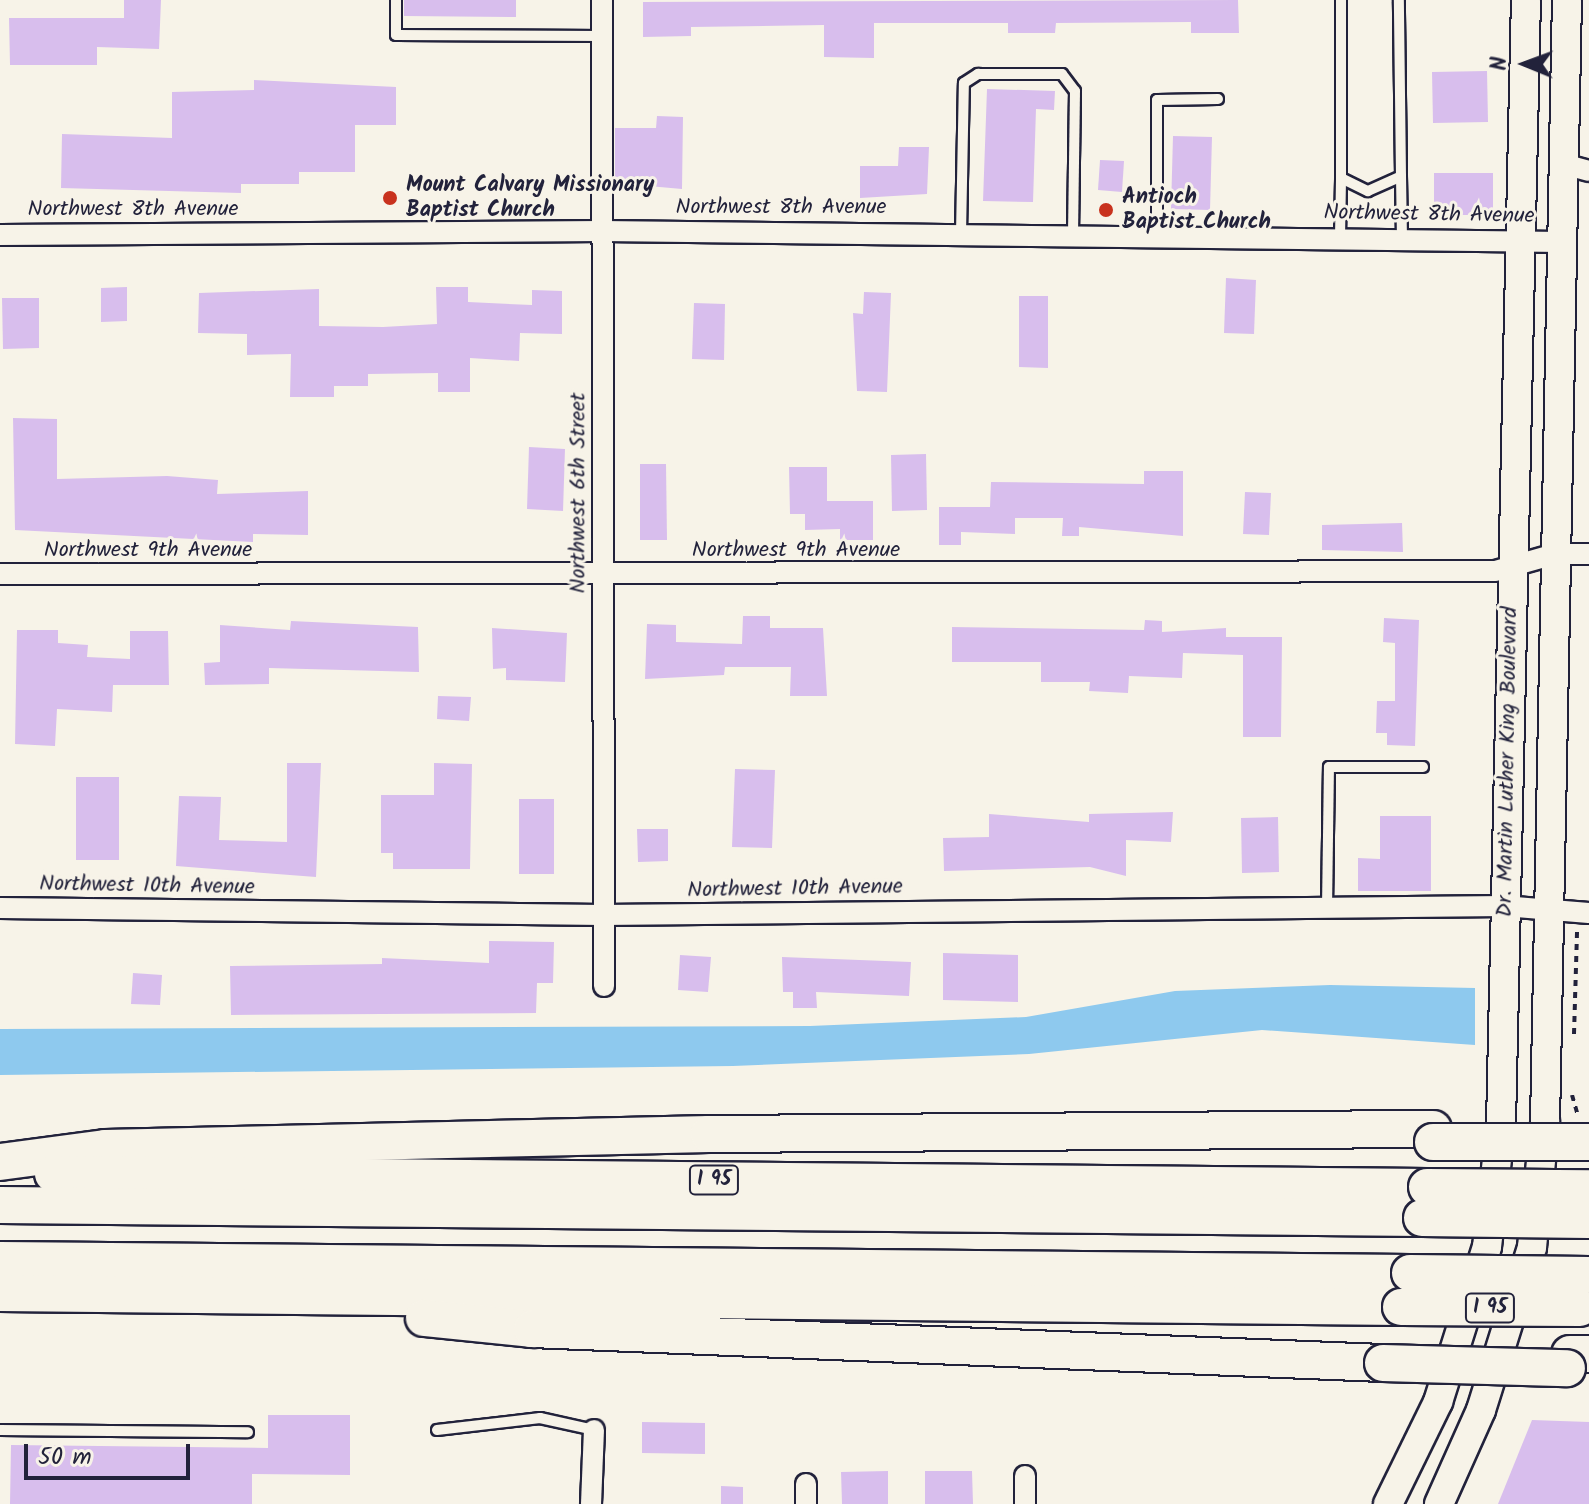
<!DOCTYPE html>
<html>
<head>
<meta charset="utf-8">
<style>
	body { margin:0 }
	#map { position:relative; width:1589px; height:1504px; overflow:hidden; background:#f7f3e8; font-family:Kalam,sans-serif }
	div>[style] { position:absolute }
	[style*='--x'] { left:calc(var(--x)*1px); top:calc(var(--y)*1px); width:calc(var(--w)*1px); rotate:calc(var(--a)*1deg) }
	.water>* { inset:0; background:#8ec9ee }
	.building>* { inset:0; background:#d8beed }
	.path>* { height:4px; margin-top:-2px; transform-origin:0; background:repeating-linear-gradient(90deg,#22223b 0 6px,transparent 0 12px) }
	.roads { filter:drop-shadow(2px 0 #22223b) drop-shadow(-2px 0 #22223b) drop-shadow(0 2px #22223b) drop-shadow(0 -2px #22223b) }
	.service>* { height:10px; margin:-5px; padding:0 5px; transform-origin:5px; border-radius:5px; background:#f7f3e8 }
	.minor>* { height:20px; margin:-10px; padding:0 10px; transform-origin:10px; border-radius:10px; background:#f7f3e8 }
	.secondary>* { height:28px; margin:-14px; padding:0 14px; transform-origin:14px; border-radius:14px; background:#f7f3e8 }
	.motorway>* { height:36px; margin:-18px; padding:0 18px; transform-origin:18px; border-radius:18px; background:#f7f3e8 }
	.bridges { filter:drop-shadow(2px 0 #22223b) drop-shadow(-2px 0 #22223b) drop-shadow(0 2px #22223b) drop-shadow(0 -2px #22223b) }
	.motorway-bridge>* { height:36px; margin:-18px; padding:0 18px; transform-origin:18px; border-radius:18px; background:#f7f3e8 }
	.dots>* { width:22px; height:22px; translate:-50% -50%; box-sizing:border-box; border:4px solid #f7f3e8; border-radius:50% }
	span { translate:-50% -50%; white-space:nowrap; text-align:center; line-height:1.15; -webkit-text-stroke:6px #f7f3e8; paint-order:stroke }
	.shield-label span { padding:2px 6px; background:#f7f3e8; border:2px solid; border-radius:6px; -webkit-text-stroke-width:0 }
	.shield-label { font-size:20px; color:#22223b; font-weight:700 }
	.poi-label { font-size:22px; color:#22223b; font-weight:700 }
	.left { translate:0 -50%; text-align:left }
	.street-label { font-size:22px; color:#22223b }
	.north { position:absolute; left:1485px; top:24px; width:80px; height:80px; -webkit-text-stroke:6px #f7f3e8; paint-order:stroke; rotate:271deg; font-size:22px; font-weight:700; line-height:32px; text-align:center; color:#22223b }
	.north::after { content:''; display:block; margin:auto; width:28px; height:36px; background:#22223b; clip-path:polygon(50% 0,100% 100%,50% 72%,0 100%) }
	.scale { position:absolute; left:24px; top:1444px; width:166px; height:36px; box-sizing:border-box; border:4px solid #22223b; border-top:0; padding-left:10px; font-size:24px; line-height:28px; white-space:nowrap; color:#22223b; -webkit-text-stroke:6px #f7f3e8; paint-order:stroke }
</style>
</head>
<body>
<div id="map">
	<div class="water">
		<div style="clip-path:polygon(1330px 985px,1475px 988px,1475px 1045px,1262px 1030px,1029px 1054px,733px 1066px,0 1075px,0 1029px,810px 1026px,1026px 1017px,1175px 991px)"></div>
	</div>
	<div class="building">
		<div style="clip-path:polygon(124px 0,161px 0,159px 49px,97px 47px,97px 65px,10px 65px,9px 18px,124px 18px)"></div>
		<div style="clip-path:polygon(404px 0,516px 0,516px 17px,404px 16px)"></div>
		<div style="clip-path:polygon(1238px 0,1239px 33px,1191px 33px,1191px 22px,1056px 23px,1055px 33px,1008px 33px,1008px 23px,874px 23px,874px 58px,824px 57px,824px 25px,691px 27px,691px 36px,643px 37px,643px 2px)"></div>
		<div style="clip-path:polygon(1487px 71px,1488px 122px,1433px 123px,1432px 72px)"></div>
		<div style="clip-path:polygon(254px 80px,396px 87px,396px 125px,355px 125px,355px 172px,299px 172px,299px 184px,241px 184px,241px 193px,61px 188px,62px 134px,172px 138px,172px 92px,254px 90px)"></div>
		<div style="clip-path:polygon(987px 89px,1055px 91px,1054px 110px,1036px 109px,1033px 202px,983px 201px)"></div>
		<div style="clip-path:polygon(657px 116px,683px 117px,682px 189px,615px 183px,615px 128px,656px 128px)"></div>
		<div style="clip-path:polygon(1173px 136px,1212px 137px,1210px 210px,1171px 209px)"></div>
		<div style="clip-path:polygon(899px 147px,929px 147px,927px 194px,860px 198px,860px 166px,898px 166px)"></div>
		<div style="clip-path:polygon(1100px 160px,1124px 161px,1122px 192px,1098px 190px)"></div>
		<div style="clip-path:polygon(1434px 173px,1493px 173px,1493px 215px,1434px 215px)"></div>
		<div style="clip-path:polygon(1226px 278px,1256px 280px,1254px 334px,1224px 333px)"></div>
		<div style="clip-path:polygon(127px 287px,127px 321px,101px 322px,101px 288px)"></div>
		<div style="clip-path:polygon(436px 287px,468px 287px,468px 302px,532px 305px,532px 290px,562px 291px,562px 334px,520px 333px,519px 361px,470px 358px,470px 392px,438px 392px,438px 373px,368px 374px,368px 386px,334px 386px,334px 397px,290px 397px,291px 354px,247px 355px,247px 334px,198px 333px,199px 293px,319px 289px,319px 326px,383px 327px,437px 324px)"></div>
		<div style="clip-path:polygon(864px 292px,891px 293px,887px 392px,857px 391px,853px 313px,863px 314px)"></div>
		<div style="clip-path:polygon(1019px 296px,1048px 296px,1048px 368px,1019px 367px)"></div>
		<div style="clip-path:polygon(2px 298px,39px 298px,39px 348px,3px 349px)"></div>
		<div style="clip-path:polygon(694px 303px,725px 304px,724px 360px,692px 359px)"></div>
		<div style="clip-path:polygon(13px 418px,57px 419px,57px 479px,167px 476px,218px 480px,217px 494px,308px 491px,308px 535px,253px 534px,253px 542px,15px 530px)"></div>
		<div style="clip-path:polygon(529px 447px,565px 449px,563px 511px,527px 509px)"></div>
		<div style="clip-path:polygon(926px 454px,927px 510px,892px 511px,891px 455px)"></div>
		<div style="clip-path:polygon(640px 464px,666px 464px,667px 540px,640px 540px)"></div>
		<div style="clip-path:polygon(789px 467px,827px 467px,827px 501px,873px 501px,873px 540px,840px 540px,840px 529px,805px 530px,805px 514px,790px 514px)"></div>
		<div style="clip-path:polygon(1144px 471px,1183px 471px,1183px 536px,1079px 527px,1079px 536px,1062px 536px,1063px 518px,1015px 518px,1015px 534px,961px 532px,961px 545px,939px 545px,939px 507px,990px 507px,991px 482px,1144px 484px)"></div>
		<div style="clip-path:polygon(1245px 492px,1271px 493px,1269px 535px,1243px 534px)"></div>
		<div style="clip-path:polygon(1402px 523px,1403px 552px,1322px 550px,1322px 525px)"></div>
		<div style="clip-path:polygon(743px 616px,770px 616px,770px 628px,823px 628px,827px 696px,790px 696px,791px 667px,725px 667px,724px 675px,645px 679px,647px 624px,676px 625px,676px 642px,742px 644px)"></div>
		<div style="clip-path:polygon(1384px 618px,1419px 620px,1415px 746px,1387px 745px,1387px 733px,1376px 733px,1377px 701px,1395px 701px,1395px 643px,1383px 642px)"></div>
		<div style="clip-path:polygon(1145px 620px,1162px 621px,1162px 632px,1226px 628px,1226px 637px,1282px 637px,1281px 737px,1243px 737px,1243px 655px,1183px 653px,1182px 678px,1129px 676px,1128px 693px,1089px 691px,1090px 682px,1041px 682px,1041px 662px,952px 662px,952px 627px,1144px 630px)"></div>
		<div style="clip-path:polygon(291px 621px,418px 627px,419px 672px,269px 668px,269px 684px,205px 685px,204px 663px,220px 662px,220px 625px,290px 630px)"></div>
		<div style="clip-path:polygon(492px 628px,567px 633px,565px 682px,506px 680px,506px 668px,493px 669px)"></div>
		<div style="clip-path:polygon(17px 630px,58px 630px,58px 643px,88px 645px,87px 657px,130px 659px,130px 631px,168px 631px,169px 685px,113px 685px,112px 712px,57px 709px,55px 746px,15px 744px)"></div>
		<div style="clip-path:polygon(438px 696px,471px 697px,469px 721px,437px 719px)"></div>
		<div style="clip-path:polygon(287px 763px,321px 763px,316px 877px,176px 866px,179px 796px,221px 797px,219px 840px,287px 842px)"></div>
		<div style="clip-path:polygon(434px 763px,472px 764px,470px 869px,393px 869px,393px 853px,381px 853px,381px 795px,434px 795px)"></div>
		<div style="clip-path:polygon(735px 769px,775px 770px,772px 848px,732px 847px)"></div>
		<div style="clip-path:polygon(76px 777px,119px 777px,119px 860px,76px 860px)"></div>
		<div style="clip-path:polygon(519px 799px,554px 799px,554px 874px,519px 874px)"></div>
		<div style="clip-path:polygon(1173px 812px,1171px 842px,1126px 840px,1126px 876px,1090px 867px,944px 871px,943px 838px,989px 837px,989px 814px,1089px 822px,1089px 814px)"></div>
		<div style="clip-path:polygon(1380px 816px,1431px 816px,1431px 891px,1358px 891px,1358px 858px,1380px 859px)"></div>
		<div style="clip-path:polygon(1278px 817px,1279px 872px,1242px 873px,1241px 818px)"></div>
		<div style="clip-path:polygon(637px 829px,668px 829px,668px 861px,638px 862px)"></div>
		<div style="clip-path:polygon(489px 941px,554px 942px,553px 983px,537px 983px,536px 1013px,231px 1015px,230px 966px,382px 964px,382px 958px,489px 963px)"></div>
		<div style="clip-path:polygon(943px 953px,1018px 955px,1018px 1002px,943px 1000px)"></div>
		<div style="clip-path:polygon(680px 955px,711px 957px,708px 992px,678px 990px)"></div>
		<div style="clip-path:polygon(782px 957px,911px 962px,909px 996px,816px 992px,817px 1008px,793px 1008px,793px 992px,783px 992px)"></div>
		<div style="clip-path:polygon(133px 973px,162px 975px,160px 1005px,131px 1004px)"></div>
		<div style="clip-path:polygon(268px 1415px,350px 1415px,350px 1475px,252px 1474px,252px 1504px,10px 1504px,11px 1445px,268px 1448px)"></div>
		<div style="clip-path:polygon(1532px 1420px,1589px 1422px,1589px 1504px,1498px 1504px)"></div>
		<div style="clip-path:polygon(642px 1422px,705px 1423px,705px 1454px,642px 1453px)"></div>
		<div style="clip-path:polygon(888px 1471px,888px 1504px,842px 1504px,841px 1472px)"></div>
		<div style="clip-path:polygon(925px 1471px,972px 1471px,973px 1504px,925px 1504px)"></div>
		<div style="clip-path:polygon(721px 1486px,743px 1487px,743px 1504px,721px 1504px)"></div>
	</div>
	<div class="path">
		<div style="--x:1574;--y:1034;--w:103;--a:-88.3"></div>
		<div style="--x:1572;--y:1095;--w:19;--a:74"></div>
	</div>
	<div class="roads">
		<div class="service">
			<div style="--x:396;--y:0;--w:35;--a:90"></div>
			<div style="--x:396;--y:35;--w:206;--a:0.3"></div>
			<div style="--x:1341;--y:0;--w:178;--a:90"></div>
			<div style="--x:1341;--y:178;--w:30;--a:26"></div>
			<div style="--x:1368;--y:191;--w:36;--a:-24"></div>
			<div style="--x:1401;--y:176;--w:176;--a:-90.7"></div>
			<div style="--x:1401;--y:176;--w:62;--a:89.1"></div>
			<div style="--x:961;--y:234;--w:151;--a:-88.9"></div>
			<div style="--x:964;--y:83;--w:17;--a:-33"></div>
			<div style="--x:978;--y:74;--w:84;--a:0"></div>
			<div style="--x:1062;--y:74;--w:21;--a:53"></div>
			<div style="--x:1075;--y:91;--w:144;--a:90.8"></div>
			<div style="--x:1157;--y:236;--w:136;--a:-90"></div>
			<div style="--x:1157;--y:100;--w:61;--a:-0.9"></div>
			<div style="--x:1340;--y:237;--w:59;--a:-89"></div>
			<div style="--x:1327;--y:908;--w:141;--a:-89.2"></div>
			<div style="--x:1329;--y:767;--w:94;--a:0"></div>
			<div style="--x:0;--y:1430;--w:248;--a:0.5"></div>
			<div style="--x:437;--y:1430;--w:104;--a:-6.6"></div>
			<div style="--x:540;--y:1418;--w:55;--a:12.5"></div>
		</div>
		<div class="minor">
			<div style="--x:602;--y:0;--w:986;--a:89.88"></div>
			<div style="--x:1563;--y:164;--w:27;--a:15"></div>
			<div style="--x:0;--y:235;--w:602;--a:-0.38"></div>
			<div style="--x:602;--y:231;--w:960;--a:0.66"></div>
			<div style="--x:0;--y:574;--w:1495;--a:-0.11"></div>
			<div style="--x:1495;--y:571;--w:62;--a:-15.8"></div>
			<div style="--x:1555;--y:554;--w:34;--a:0"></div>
			<div style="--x:0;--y:908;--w:602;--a:0.67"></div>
			<div style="--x:602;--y:915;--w:903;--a:-0.57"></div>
			<div style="--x:1505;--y:906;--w:84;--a:4.8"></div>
			<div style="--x:1025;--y:1476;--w:28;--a:90"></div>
			<div style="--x:591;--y:1504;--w:74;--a:-87.7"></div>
			<div style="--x:806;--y:1504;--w:20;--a:-90"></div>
		</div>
		<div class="secondary">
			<div style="--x:1388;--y:1504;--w:114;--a:-63.9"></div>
			<div style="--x:1438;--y:1402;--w:163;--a:-72.5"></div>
			<div style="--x:1487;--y:1247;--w:123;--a:-83.5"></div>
			<div style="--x:1501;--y:1125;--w:1125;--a:-88.73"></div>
			<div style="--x:1439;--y:1504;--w:103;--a:-65.9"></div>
			<div style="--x:1481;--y:1410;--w:171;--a:-72.6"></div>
			<div style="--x:1532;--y:1247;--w:125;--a:-84"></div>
			<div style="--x:1545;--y:1123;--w:1123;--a:-88.88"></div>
		</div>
		<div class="motorway">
			<div style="--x:0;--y:1162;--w:106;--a:-7.6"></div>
			<div style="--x:105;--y:1148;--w:604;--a:-1.33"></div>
			<div style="--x:709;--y:1134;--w:724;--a:-0.4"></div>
			<div style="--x:53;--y:1174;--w:1374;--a:0.54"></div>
			<div style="--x:0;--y:1205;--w:1422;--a:0.52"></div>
			<div style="--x:0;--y:1260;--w:1410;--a:0.53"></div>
			<div style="--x:0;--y:1293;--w:1401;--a:0.57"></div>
			<div style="--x:424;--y:1318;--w:109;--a:5.8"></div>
			<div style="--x:532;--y:1329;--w:852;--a:2.29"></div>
			<div style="--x:1570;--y:1354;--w:19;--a:0"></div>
		</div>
	</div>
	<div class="bridges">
		<div class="motorway-bridge">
			<div style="--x:1433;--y:1142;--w:156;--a:0"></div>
			<div style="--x:1427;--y:1187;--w:162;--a:0.4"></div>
			<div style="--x:1422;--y:1218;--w:167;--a:0.7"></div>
			<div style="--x:1410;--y:1273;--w:179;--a:0.6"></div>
			<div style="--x:1401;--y:1307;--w:179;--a:0.3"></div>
			<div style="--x:1383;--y:1363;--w:184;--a:1.6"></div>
		</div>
	</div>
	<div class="dots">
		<div style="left:390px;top:198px;background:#c8321e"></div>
		<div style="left:1106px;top:210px;background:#c8321e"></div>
	</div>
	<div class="shield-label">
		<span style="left:714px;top:1180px">I 95</span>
		<span style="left:1490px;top:1308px">I 95</span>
	</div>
	<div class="poi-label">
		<span class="left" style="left:406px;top:198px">Mount Calvary Missionary<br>Baptist Church</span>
		<span class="left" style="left:1122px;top:210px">Antioch<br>Baptist Church</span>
	</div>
	<div class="street-label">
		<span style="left:781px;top:208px">Northwest 8th Avenue</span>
		<span style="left:133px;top:210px">Northwest 8th Avenue</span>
		<span style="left:1429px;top:215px;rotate:1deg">Northwest 8th Avenue</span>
		<span style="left:579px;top:493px;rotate:-90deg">Northwest 6th Street</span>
		<span style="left:148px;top:551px">Northwest 9th Avenue</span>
		<span style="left:796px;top:551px">Northwest 9th Avenue</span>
		<span style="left:1508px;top:762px;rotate:-89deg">Dr. Martin Luther King Boulevard</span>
		<span style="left:147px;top:886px;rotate:1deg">Northwest 10th Avenue</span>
		<span style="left:795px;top:889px;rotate:-1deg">Northwest 10th Avenue</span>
	</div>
	<div class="north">N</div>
	<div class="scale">50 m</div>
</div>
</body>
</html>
